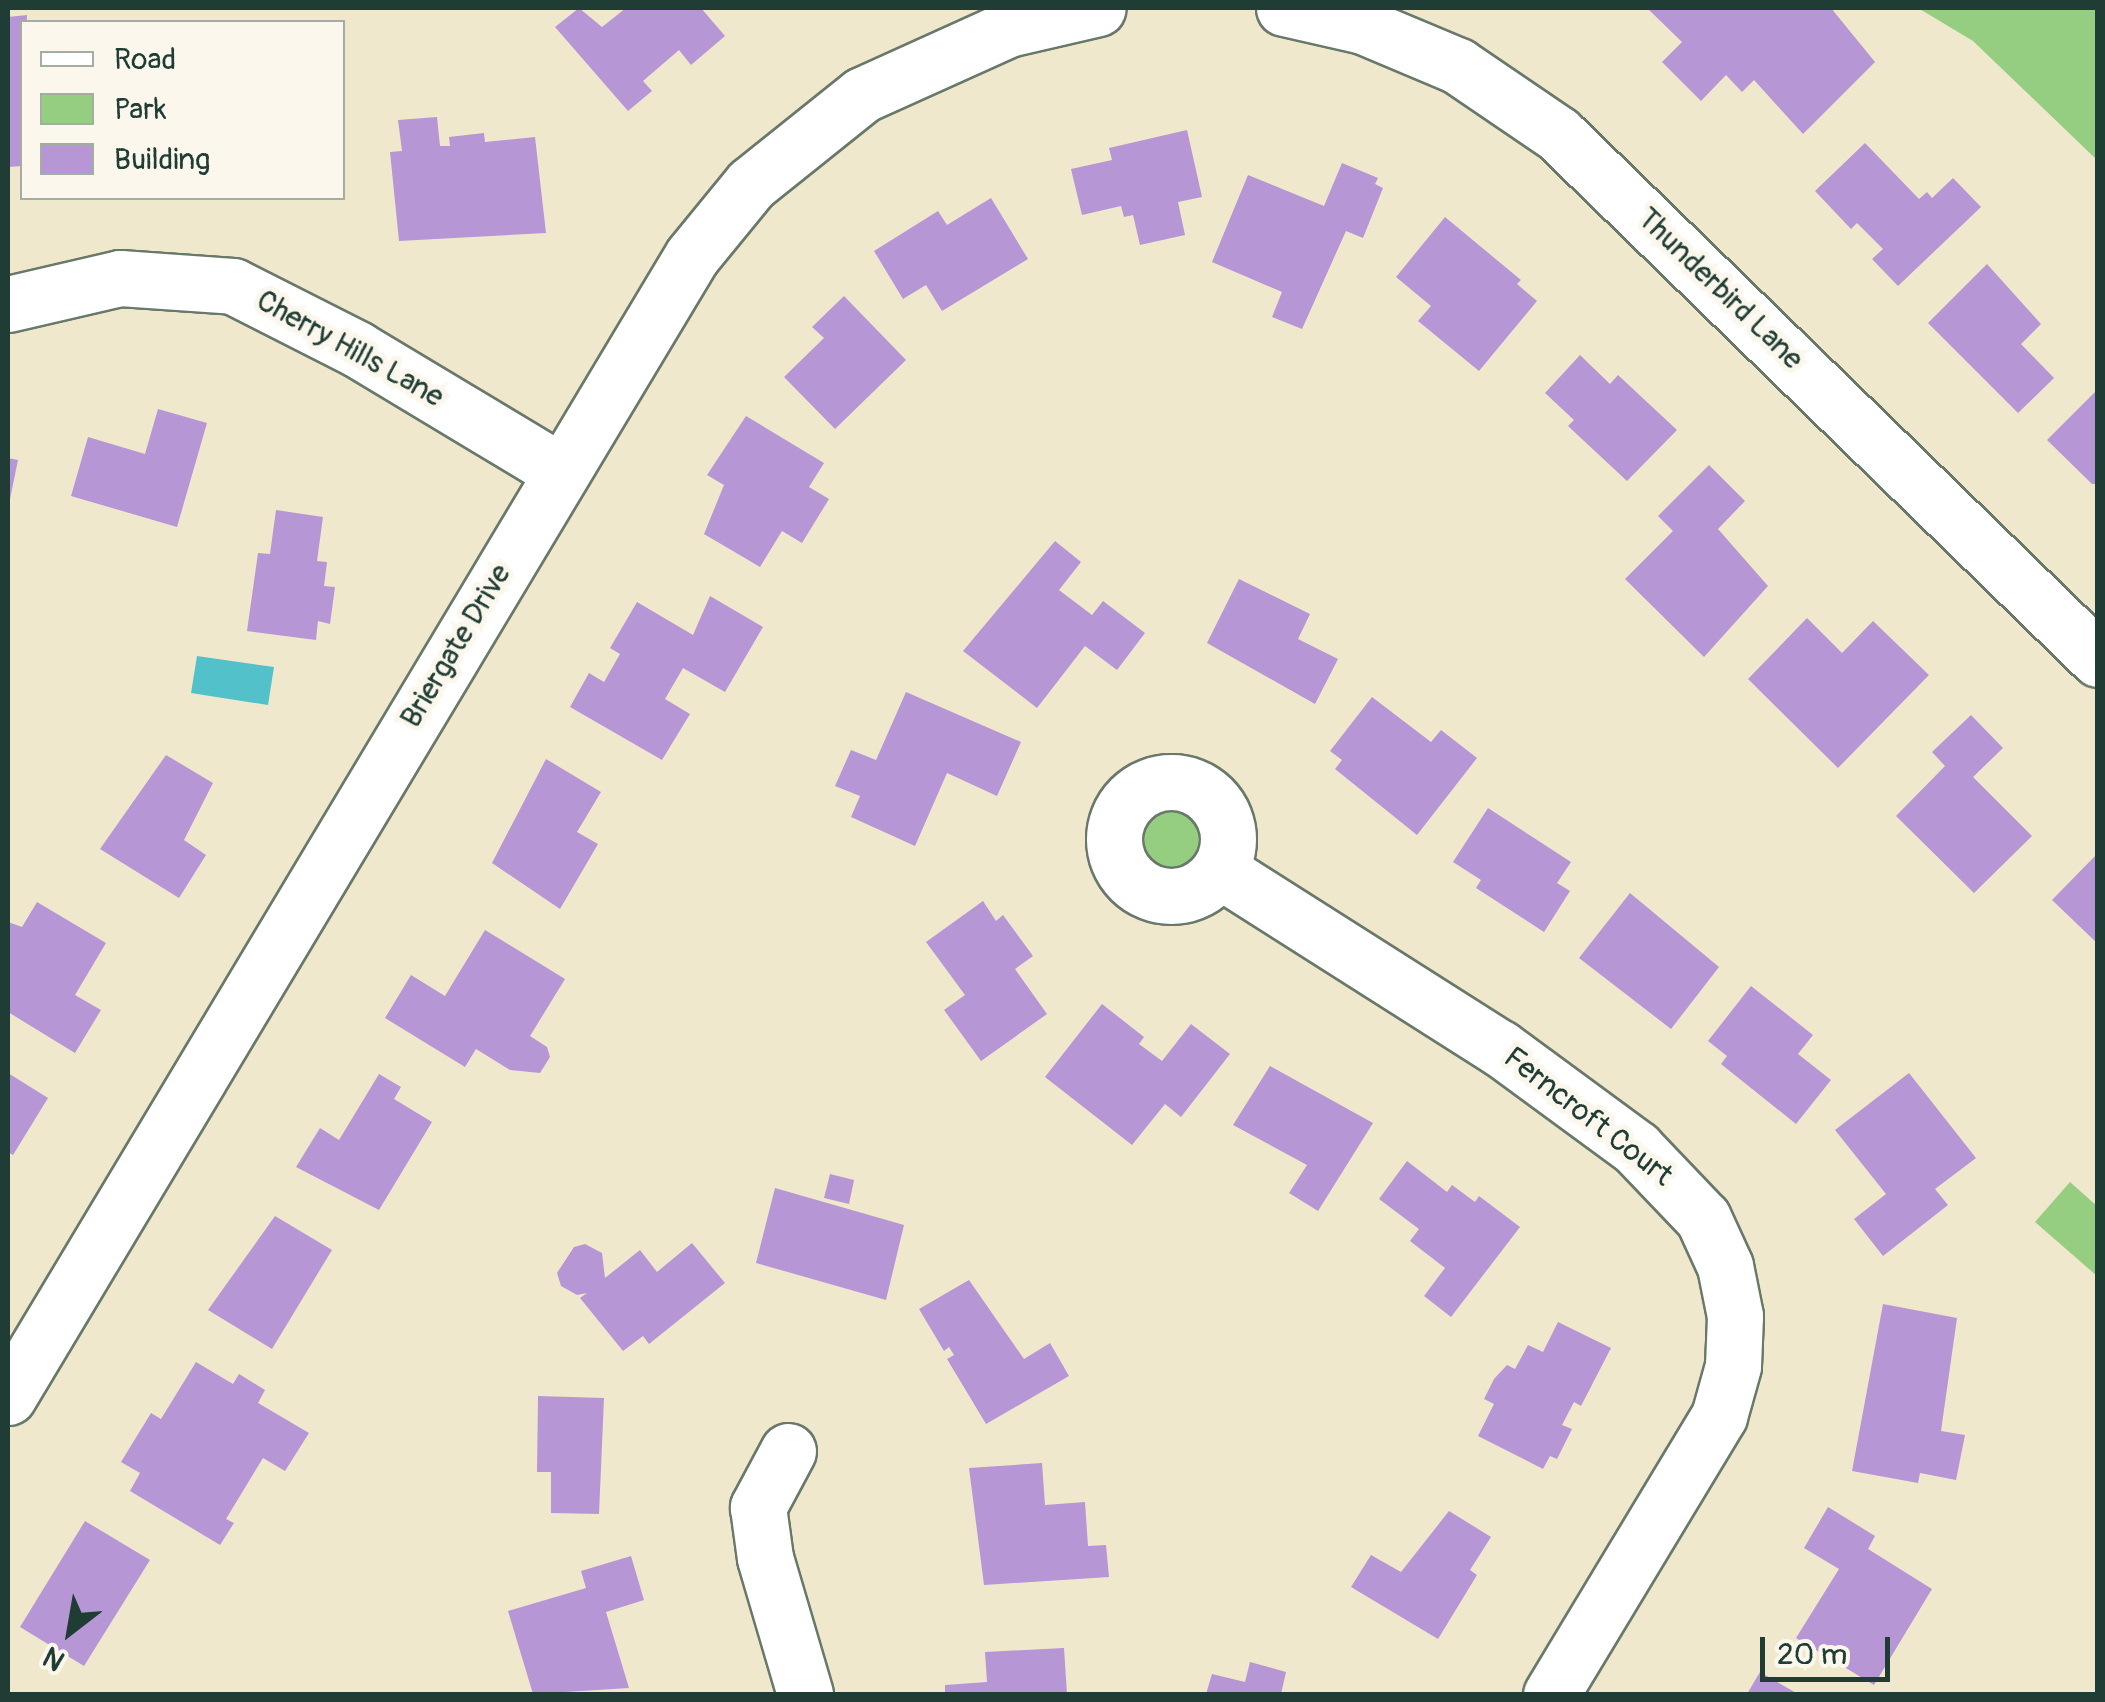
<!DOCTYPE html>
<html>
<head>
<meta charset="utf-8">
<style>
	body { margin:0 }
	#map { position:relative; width:2105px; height:1702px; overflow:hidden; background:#f0e8cd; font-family:Pangolin,sans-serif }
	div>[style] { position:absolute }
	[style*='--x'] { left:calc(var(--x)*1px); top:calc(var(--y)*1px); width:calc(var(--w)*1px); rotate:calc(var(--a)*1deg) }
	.green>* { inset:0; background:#95ce81 }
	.round { border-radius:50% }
	.water>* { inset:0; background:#53c1ca }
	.building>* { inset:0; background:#b696d5 }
	.roads { filter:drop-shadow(2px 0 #68796a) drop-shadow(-2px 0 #68796a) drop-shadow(0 2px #68796a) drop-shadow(0 -2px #68796a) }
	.minor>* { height:55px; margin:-27.5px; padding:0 27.5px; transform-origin:27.5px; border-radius:27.5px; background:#fff }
	.minor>.ring { margin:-27.5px; padding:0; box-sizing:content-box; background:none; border:55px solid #fff; border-radius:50% }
	span { translate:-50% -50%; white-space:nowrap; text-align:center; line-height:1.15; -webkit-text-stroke:10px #fbf7ec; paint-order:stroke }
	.street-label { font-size:30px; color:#1f3d34 }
	.frame { position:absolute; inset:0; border:10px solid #1f3d34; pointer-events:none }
	.legend { position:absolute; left:20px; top:20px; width:325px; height:180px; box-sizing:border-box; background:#fbf7ec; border:2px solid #a3ada2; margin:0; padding:12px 18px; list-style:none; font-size:30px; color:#1f3d34 }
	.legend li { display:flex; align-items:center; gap:20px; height:50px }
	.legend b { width:50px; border:2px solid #a3ada2 }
	.north { position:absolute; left:20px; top:1582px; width:100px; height:100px; -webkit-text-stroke:8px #fbf7ec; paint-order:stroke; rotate:211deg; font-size:28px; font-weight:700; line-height:40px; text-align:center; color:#1f3d34 }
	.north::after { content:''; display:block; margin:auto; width:35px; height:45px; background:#1f3d34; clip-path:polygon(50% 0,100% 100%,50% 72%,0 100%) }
	.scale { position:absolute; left:1760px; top:1637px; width:130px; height:45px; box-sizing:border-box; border:5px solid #1f3d34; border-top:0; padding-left:12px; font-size:30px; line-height:35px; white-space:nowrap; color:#1f3d34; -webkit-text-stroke:8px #fbf7ec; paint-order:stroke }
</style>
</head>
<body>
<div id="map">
	<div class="green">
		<div style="clip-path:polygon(1918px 8px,2097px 8px,2097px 160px,1973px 41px)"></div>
		<div class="round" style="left:1139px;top:808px;width:60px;height:60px"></div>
		<div style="clip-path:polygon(2070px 1182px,2097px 1206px,2097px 1276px,2035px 1222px)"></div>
	</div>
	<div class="water">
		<div style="clip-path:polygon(197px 656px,274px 667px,268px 705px,191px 693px)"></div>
	</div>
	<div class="building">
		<div style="clip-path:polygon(579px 8px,602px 27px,626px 8px,701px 8px,725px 36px,691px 65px,679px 50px,643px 81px,652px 91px,628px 111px,555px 27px)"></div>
		<div style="clip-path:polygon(1647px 8px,1831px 8px,1875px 62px,1803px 134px,1754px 80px,1742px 92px,1726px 75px,1701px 101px,1662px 62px,1682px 42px)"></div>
		<div style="clip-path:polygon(27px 15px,22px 166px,8px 167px,8px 17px)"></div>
		<div style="clip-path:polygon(437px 117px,440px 146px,450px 146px,449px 137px,484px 133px,485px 142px,535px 137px,546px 233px,399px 241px,390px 152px,402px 151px,398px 120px)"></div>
		<div style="clip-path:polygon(1187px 130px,1202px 197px,1178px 202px,1185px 235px,1140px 245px,1133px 215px,1124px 217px,1121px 206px,1082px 215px,1071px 169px,1112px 160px,1109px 148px)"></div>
		<div style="clip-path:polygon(1865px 143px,1919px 199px,1927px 192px,1932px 198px,1953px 178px,1981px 207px,1898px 286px,1872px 259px,1883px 249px,1857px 223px,1851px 229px,1815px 191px)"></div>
		<div style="clip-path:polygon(1342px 163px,1378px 178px,1375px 184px,1383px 188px,1363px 238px,1346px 231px,1302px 329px,1272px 317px,1282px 292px,1212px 262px,1248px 175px,1324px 206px)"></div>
		<div style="clip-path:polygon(991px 198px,1028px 259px,942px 311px,926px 285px,903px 299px,874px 251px,938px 211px,947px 225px)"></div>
		<div style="clip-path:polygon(1445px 217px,1521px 280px,1517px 284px,1537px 301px,1479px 371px,1418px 321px,1431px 306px,1396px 277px)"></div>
		<div style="clip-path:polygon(1987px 264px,2041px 324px,2021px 344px,2054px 378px,2018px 413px,1928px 323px)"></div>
		<div style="clip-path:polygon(844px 296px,906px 360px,835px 429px,784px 377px,824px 338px,812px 327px)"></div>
		<div style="clip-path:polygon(1580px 355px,1610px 384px,1618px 375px,1677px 430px,1627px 481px,1568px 426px,1574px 420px,1545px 393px)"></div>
		<div style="clip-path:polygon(2098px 389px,2098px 484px,2092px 484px,2047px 440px)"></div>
		<div style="clip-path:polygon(158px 409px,207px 423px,177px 527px,71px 496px,88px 437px,145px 454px)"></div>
		<div style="clip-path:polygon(746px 416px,824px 463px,809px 487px,829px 499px,802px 543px,782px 531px,760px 567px,704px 534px,724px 485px,707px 475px)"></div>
		<div style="clip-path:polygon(8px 458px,18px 460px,9px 504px,8px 504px)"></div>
		<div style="clip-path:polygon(1709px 465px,1745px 501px,1718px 529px,1768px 586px,1704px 657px,1625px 579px,1673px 531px,1658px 516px)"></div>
		<div style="clip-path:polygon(276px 510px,323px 517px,317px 561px,327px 562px,324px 586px,335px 587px,330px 624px,318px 621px,316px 640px,247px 631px,258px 553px,270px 554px)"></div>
		<div style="clip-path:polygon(1055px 541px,1081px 562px,1059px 590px,1092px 615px,1103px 601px,1145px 633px,1117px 670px,1085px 646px,1037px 708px,963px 651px)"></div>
		<div style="clip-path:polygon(1239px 579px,1310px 614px,1298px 639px,1338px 659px,1315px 704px,1207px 643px)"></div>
		<div style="clip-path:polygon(710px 596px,763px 627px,725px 692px,683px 668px,665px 699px,690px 714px,662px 760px,570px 707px,589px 673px,604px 682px,620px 654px,610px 648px,637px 602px,693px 635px)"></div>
		<div style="clip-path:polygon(1807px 618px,1842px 653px,1873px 621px,1929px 675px,1838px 768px,1748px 679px)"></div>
		<div style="clip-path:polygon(906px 692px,1021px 742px,997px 796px,947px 773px,915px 846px,851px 817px,860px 796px,835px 786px,851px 750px,876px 760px)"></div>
		<div style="clip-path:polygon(1372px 697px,1431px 742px,1441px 730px,1477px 758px,1417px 835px,1335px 769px,1342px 760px,1330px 751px)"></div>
		<div style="clip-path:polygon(1971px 715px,2003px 748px,1973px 777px,2032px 836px,1974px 893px,1896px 816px,1945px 766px,1932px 752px)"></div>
		<div style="clip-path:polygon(166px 755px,213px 783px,184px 840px,206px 855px,179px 898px,100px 849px)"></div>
		<div style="clip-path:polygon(546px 759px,601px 792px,577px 832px,598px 844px,560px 909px,492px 863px)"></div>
		<div style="clip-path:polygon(1488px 808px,1571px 862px,1557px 883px,1570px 891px,1544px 932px,1476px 888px,1481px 880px,1453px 862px)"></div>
		<div style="clip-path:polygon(2098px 853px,2098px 944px,2052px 900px)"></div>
		<div style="clip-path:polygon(1630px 893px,1719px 967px,1671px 1029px,1579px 958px)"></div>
		<div style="clip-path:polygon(983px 901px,996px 921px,1003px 915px,1033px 956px,1015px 969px,1047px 1014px,981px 1061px,944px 1010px,965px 995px,926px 942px)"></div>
		<div style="clip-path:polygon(37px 902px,106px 943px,75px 995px,101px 1010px,75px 1053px,8px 1012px,8px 922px,22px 927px)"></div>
		<div style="clip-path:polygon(485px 930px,565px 979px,530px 1036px,547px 1047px,550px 1057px,540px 1073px,510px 1070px,476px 1049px,465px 1067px,385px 1018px,411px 975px,445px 996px)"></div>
		<div style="clip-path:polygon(1751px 986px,1813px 1035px,1798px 1054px,1831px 1080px,1796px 1124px,1721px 1064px,1727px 1056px,1708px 1041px)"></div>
		<div style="clip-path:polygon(1102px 1004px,1144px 1037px,1139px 1044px,1162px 1061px,1191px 1024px,1230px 1054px,1181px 1117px,1165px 1104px,1132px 1145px,1045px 1077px)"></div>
		<div style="clip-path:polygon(1270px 1066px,1373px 1123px,1318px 1211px,1289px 1193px,1307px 1165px,1233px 1125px)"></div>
		<div style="clip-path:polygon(8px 1073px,48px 1098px,13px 1155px,8px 1152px)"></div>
		<div style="clip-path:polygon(1909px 1073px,1976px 1158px,1935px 1189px,1948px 1205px,1883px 1256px,1854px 1219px,1886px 1194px,1835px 1130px)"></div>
		<div style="clip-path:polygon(379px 1074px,401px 1087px,394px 1099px,432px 1122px,379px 1210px,296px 1167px,320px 1128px,339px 1140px)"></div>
		<div style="clip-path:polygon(1407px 1161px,1447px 1192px,1452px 1185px,1475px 1202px,1479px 1196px,1520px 1227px,1451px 1317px,1424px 1296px,1445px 1268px,1410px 1241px,1419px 1229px,1379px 1199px)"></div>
		<div style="clip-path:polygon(830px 1174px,854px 1180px,849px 1204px,824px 1198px)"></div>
		<div style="clip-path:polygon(775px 1188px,904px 1225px,886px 1300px,756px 1263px)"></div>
		<div style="clip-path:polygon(275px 1216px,332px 1250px,272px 1349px,208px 1310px)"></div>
		<div style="clip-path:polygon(692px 1243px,725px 1283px,649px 1344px,643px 1336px,623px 1351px,580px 1298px,587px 1293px,577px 1295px,561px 1286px,557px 1273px,574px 1247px,585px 1244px,602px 1253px,605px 1278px,640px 1250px,657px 1272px)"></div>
		<div style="clip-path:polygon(969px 1280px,1024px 1359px,1050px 1343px,1069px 1376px,986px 1424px,947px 1359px,954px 1355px,949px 1347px,944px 1351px,919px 1309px)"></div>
		<div style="clip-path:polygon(1883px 1304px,1957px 1318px,1941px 1431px,1965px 1435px,1956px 1480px,1920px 1473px,1918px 1483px,1852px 1471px)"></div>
		<div style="clip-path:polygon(1558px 1322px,1611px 1348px,1581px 1406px,1574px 1402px,1562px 1425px,1572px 1429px,1557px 1459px,1550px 1456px,1543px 1469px,1478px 1436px,1494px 1404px,1484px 1399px,1494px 1379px,1507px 1365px,1515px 1369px,1528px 1345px,1543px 1352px)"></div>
		<div style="clip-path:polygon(196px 1362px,233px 1384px,239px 1374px,265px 1390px,258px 1403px,309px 1433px,285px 1471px,263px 1458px,226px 1519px,234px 1523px,220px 1545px,130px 1491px,140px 1473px,121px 1462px,151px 1413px,161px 1419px)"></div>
		<div style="clip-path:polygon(538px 1396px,604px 1398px,599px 1514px,551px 1513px,551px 1472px,537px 1472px)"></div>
		<div style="clip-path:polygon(1042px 1463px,1045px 1505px,1085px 1502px,1088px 1546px,1106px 1545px,1109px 1577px,984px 1585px,969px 1468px)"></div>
		<div style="clip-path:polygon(1828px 1507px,1875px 1536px,1868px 1549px,1932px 1589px,1874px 1685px,1796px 1638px,1839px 1569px,1804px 1548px)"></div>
		<div style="clip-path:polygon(1449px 1511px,1491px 1537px,1470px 1570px,1477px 1575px,1438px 1639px,1351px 1587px,1371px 1555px,1401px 1572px)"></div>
		<div style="clip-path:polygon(85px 1521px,150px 1560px,84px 1666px,20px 1627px)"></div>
		<div style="clip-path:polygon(631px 1556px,644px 1600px,606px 1612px,629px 1688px,533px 1694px,508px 1611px,586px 1588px,581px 1571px)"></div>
		<div style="clip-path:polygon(1064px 1648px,1067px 1694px,945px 1694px,945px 1685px,987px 1682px,985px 1652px)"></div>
		<div style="clip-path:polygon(1250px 1662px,1286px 1672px,1281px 1694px,1206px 1694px,1212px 1674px,1245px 1682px)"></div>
		<div style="clip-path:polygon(1760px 1672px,1798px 1694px,1747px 1694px)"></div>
	</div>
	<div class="roads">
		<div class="minor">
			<div style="--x:1284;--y:8;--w:81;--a:12.8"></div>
			<div style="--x:1363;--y:26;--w:103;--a:22.8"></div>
			<div style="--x:1458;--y:66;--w:121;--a:34.2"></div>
			<div style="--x:1558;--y:134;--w:753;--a:44.19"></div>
			<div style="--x:8;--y:304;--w:115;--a:-13.1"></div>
			<div style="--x:120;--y:278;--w:113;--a:4"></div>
			<div style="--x:233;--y:286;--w:139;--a:26.9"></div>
			<div style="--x:357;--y:349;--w:237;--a:31"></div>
			<div class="ring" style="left:1114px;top:782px;width:59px;height:59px"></div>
			<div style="--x:1219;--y:870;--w:333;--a:32.4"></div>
			<div style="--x:1500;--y:1048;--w:169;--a:36.3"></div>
			<div style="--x:1636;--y:1148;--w:97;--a:46.3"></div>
			<div style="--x:1703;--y:1218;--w:53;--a:65.4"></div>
			<div style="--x:1725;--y:1266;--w:51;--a:78.7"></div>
			<div style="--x:1735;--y:1316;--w:50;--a:92.3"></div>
			<div style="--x:1733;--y:1366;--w:52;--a:105.6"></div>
			<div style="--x:1719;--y:1416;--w:325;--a:121.1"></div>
			<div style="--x:8;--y:1397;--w:1330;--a:-59.06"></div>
			<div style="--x:692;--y:256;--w:93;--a:-50.7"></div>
			<div style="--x:751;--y:184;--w:142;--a:-38.7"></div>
			<div style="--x:862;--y:95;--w:160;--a:-24.3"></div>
			<div style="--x:1008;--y:29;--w:92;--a:-13.1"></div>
			<div style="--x:788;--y:1451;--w:64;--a:118.2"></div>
			<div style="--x:758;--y:1507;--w:51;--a:82.2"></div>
			<div style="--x:765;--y:1558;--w:142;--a:73.6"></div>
		</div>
	</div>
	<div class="street-label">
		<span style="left:1720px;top:289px;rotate:44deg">Thunderbird Lane</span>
		<span style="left:350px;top:349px;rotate:29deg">Cherry Hills Lane</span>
		<span style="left:456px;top:646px;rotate:-59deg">Briergate Drive</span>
		<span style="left:1588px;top:1117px;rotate:38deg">Ferncroft Court</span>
	</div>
	<div class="frame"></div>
	<ul class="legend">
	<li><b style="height:12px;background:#fff"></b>Road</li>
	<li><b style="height:28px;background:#95ce81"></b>Park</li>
	<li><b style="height:28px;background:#b696d5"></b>Building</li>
	</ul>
	<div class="north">N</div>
	<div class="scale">20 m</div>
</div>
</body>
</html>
